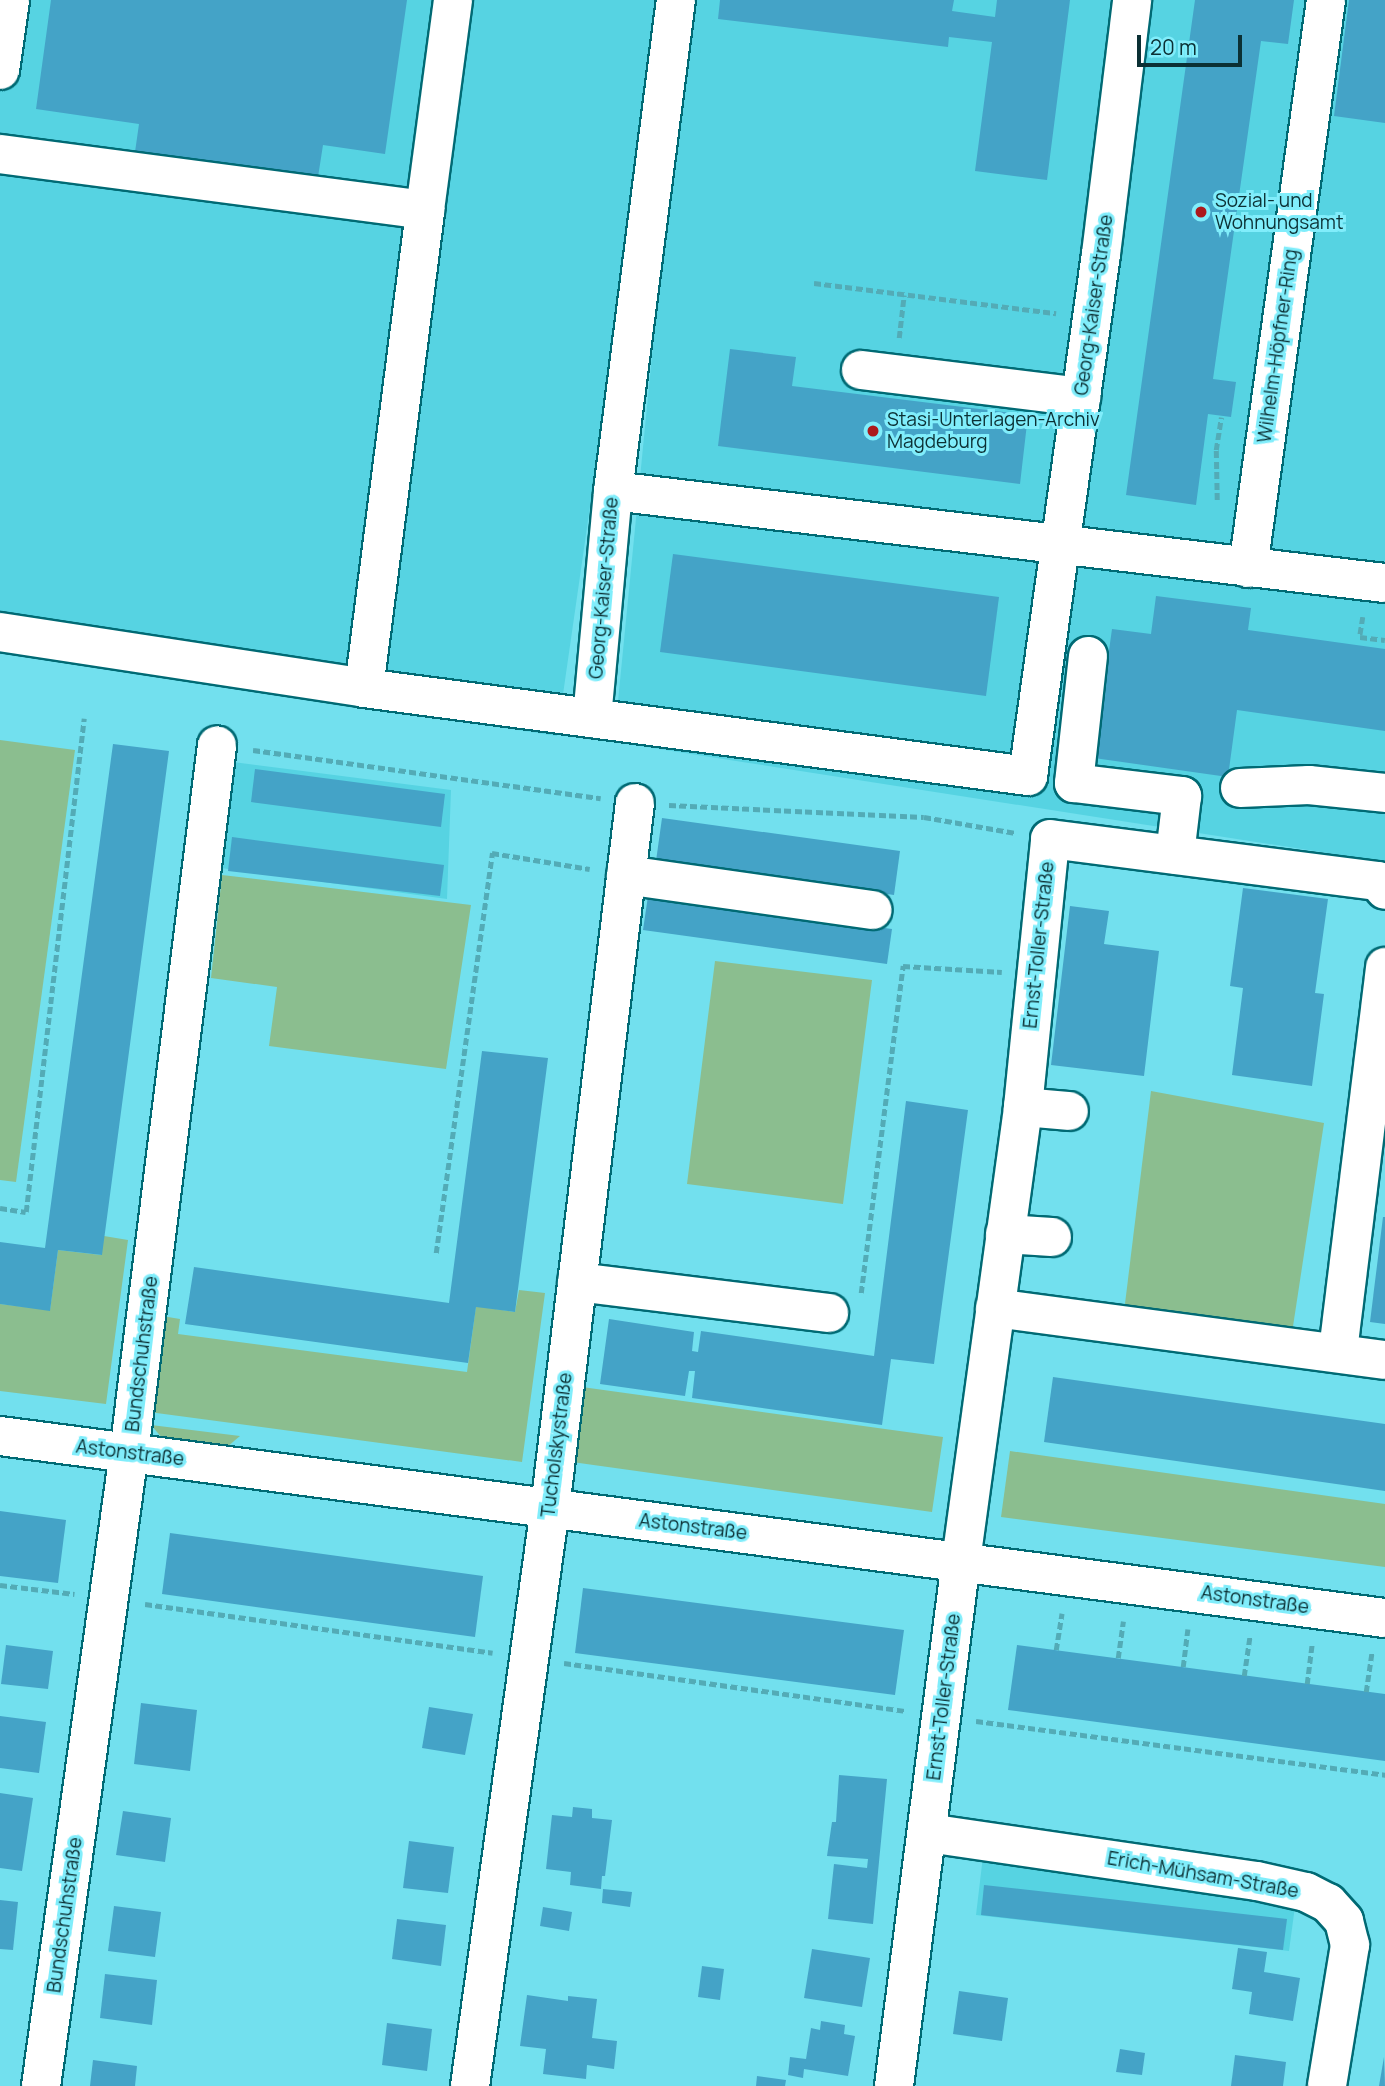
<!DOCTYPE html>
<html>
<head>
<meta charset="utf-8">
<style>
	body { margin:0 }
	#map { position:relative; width:1385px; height:2086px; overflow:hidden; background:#72e0ee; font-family:Manrope,sans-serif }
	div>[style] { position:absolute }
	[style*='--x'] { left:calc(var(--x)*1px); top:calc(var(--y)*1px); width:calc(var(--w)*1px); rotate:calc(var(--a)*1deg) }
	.built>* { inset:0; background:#56d3e2 }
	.green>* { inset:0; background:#8bbe8f }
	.building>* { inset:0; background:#44a3c7 }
	.path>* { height:4.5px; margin-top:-2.25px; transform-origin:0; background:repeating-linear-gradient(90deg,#53abb6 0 7px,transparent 0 10.5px) }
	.roads { filter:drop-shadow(2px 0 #006a74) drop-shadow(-2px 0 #006a74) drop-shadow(0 2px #006a74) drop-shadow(0 -2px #006a74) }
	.minor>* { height:38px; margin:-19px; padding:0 19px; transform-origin:19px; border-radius:19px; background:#fff }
	.dots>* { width:19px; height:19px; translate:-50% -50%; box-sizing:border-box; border:4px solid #80edfb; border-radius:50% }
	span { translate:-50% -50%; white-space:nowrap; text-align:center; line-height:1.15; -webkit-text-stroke:6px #80edfb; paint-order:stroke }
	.poi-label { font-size:19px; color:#0b3034 }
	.left { translate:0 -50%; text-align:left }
	.street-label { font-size:19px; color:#0b3034 }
	.scale { position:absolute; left:1137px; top:35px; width:105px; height:32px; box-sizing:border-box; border:4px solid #0b3034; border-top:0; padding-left:9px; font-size:21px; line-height:24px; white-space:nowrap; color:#0b3034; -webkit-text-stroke:5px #80edfb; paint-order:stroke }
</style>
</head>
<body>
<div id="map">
	<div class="built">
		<div style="clip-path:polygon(0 0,663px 0,557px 736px,0 652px)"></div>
		<div style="clip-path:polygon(687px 0,1385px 0,1385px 862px,614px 742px)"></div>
		<div style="clip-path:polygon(233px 762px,451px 790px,447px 899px,221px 868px)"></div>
		<div style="clip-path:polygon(983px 1856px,1296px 1899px,1289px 1951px,976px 1915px)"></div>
	</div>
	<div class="green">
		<div style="clip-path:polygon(0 740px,75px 750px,16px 1182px,0 1180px)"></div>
		<div style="clip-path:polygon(222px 875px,471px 905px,446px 1069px,269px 1046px,277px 987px,211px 978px)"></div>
		<div style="clip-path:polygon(715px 961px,872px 980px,843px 1204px,687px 1184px)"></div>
		<div style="clip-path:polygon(1151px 1091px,1324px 1123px,1292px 1333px,1124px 1312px)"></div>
		<div style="clip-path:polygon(104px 1236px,128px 1240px,106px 1404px,0 1391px,0 1304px,50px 1310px,58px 1250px,101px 1255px)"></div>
		<div style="clip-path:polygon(519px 1290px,545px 1293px,522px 1462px,149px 1412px,162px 1316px,180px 1319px,178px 1334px,467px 1372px,476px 1306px,515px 1312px)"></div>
		<div style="clip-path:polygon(582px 1387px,943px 1437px,932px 1512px,572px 1462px)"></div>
		<div style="clip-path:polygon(151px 1425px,240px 1436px,227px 1447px,163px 1439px)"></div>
		<div style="clip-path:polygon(1010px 1451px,1385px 1504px,1385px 1567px,1001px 1517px)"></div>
	</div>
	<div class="building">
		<div style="clip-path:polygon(51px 0,407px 0,385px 154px,323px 145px,318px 177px,135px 152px,139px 124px,36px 109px)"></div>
		<div style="clip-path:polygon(720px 0,954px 0,952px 11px,995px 17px,997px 0,1070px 0,1047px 180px,975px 171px,992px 42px,949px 37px,948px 47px,718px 19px)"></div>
		<div style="clip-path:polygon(1195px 0,1294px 0,1288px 44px,1261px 41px,1213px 379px,1236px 382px,1231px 417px,1208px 414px,1196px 505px,1126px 495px)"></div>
		<div style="clip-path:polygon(1349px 0,1385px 0,1385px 123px,1334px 116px)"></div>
		<div style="clip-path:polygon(730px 349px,796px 357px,792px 386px,1028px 415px,1020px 484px,718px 446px)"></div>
		<div style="clip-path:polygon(673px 554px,999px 597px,986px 696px,660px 652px)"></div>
		<div style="clip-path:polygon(1156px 596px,1251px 608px,1248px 630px,1385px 649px,1385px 731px,1237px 710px,1228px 777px,1094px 758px,1112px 629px,1151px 634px)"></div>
		<div style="clip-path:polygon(113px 744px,169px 751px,102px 1255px,58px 1250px,50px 1311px,0 1304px,0 1242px,45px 1248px)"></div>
		<div style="clip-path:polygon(255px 769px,445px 794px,441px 827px,251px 802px)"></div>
		<div style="clip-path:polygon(662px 818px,900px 851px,894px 895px,656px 861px)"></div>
		<div style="clip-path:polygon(232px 837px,444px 865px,440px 896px,228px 871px)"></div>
		<div style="clip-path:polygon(1243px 888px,1328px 899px,1315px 993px,1324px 994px,1312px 1086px,1232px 1075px,1243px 988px,1230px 986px)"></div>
		<div style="clip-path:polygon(648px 896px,892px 929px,887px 964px,643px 930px)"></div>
		<div style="clip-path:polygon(1070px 906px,1109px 911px,1104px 944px,1159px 951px,1144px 1076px,1051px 1065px)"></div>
		<div style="clip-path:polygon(482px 1051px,548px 1058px,515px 1312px,476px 1307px,468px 1363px,185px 1324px,194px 1267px,449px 1303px)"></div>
		<div style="clip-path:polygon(906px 1101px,968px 1110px,934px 1364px,891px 1359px,882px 1425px,692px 1398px,695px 1371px,689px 1371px,685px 1396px,600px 1384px,609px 1319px,694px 1332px,692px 1351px,698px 1352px,701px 1331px,874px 1356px)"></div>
		<div style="clip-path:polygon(1383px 1217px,1385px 1217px,1385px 1324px,1370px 1322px)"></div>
		<div style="clip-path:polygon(1053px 1377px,1385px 1424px,1385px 1491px,1044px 1442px)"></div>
		<div style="clip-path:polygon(0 1511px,66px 1520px,58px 1583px,0 1576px)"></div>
		<div style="clip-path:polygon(170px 1533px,483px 1576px,475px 1637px,162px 1594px)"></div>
		<div style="clip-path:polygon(583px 1588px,904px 1630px,895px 1695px,575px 1653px)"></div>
		<div style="clip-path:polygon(6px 1645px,53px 1651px,48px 1689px,1px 1684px)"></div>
		<div style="clip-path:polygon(1017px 1645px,1385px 1694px,1385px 1761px,1008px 1710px)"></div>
		<div style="clip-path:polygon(141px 1703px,197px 1710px,190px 1771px,134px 1764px)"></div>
		<div style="clip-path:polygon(429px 1707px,473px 1714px,465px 1755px,422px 1748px)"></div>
		<div style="clip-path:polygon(0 1716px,46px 1722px,39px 1773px,0 1768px)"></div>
		<div style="clip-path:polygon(839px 1775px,887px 1779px,873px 1924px,828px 1919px,834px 1864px,867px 1868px,868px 1859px,827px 1856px,832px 1822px,836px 1822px)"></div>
		<div style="clip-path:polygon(0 1793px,33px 1798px,22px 1871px,0 1868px)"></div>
		<div style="clip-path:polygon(573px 1807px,592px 1809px,592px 1818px,612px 1820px,605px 1876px,602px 1876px,601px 1889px,570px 1885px,571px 1872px,546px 1869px,552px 1815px,572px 1817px)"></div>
		<div style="clip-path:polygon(123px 1811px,171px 1818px,165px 1862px,116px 1855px)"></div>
		<div style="clip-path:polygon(409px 1841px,454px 1847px,448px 1893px,403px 1888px)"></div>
		<div style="clip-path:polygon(984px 1885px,1287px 1919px,1283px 1950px,981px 1915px)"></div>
		<div style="clip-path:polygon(603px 1889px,632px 1892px,630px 1907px,602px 1903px)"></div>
		<div style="clip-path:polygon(0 1900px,18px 1902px,13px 1950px,0 1949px)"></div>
		<div style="clip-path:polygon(114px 1906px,161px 1912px,155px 1957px,108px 1951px)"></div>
		<div style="clip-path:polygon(543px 1907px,572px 1912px,569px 1931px,540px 1926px)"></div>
		<div style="clip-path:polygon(397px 1919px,446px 1925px,441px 1966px,392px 1959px)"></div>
		<div style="clip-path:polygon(1238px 1948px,1267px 1952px,1264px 1972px,1300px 1978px,1293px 2021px,1249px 2014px,1252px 1992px,1232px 1989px)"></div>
		<div style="clip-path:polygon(812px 1949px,870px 1958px,862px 2007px,804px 1998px)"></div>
		<div style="clip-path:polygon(702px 1966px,724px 1969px,720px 2000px,698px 1997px)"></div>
		<div style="clip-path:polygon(105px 1974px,157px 1980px,152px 2025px,100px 2018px)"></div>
		<div style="clip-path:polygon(959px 1991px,1008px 1998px,1002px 2041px,953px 2034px)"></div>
		<div style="clip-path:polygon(527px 1995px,568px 2001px,568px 1996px,597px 1999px,592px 2038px,617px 2041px,614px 2069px,587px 2065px,586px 2079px,543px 2074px,546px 2049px,520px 2046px)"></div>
		<div style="clip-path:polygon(821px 2021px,845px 2025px,844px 2034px,855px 2036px,848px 2076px,804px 2069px,803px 2078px,788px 2075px,790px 2057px,806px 2059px,811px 2028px,820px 2030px)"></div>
		<div style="clip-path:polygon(387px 2023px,432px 2029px,427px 2071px,382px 2065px)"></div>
		<div style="clip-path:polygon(1120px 2049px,1145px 2053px,1142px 2075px,1116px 2072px)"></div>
		<div style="clip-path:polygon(1235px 2055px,1286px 2062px,1283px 2086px,1231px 2086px)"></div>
		<div style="clip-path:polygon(1384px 2057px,1385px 2086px,1379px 2086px)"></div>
		<div style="clip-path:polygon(93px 2060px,137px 2066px,135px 2086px,90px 2086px)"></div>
		<div style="clip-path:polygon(757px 2076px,786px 2080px,785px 2086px,756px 2086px)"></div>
	</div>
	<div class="path">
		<div style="--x:814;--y:283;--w:244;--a:7.1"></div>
		<div style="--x:899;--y:338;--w:43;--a:-83.4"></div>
		<div style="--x:1217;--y:500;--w:50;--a:-91.1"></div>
		<div style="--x:1216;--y:450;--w:33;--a:-81"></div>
		<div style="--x:1363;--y:617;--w:20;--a:99"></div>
		<div style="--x:1360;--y:637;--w:25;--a:7"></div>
		<div style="--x:253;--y:750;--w:351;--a:7.9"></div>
		<div style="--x:669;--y:805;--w:255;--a:2.7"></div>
		<div style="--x:924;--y:817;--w:93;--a:9.9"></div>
		<div style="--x:0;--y:1208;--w:26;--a:9"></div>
		<div style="--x:26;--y:1212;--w:497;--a:-83.3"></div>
		<div style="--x:436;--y:1253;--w:404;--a:-82"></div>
		<div style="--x:492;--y:853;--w:99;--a:9.3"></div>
		<div style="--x:861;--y:1293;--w:330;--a:-82.7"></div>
		<div style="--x:903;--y:966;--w:99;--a:3.5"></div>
		<div style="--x:0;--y:1585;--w:75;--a:6.9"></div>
		<div style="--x:145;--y:1604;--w:351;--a:8"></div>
		<div style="--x:1056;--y:1650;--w:37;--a:-81"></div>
		<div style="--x:1118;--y:1658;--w:37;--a:-82"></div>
		<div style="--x:564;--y:1663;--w:344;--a:8"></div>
		<div style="--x:1183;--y:1667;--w:38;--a:-83"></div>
		<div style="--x:1244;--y:1676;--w:41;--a:-81.7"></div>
		<div style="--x:1307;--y:1684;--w:41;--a:-83"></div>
		<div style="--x:1366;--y:1692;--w:41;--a:-81.7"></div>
		<div style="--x:976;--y:1721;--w:413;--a:7.5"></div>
	</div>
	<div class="roads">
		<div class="minor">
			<div style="--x:0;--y:70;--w:71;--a:-81.9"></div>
			<div style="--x:0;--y:154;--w:429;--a:7.5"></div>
			<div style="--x:425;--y:210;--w:212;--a:-82.4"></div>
			<div style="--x:861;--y:370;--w:222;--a:7"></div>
			<div style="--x:613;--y:491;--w:777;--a:6.8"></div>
			<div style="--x:1248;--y:568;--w:573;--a:-82.18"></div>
			<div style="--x:0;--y:632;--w:368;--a:8.7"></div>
			<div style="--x:364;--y:688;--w:482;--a:-82.7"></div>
			<div style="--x:1088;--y:656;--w:128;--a:96.3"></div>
			<div style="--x:1074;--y:783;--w:109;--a:6.9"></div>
			<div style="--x:1182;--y:796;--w:59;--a:96.8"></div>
			<div style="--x:364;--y:688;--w:670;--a:7.55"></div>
			<div style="--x:1028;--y:776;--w:527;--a:-82.04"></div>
			<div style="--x:1101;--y:254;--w:256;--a:-83"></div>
			<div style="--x:592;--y:718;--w:228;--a:-84.7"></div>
			<div style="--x:613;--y:491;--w:495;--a:-82.7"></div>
			<div style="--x:1240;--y:788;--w:69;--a:-2.5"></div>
			<div style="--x:1309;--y:785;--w:76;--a:6"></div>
			<div style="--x:626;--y:875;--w:249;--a:8.1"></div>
			<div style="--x:1023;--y:1107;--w:46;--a:5"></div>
			<div style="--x:1005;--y:1234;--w:47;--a:3.7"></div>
			<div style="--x:577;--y:1282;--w:254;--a:7"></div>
			<div style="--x:995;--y:1308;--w:393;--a:7.6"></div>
			<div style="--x:1338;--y:1351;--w:387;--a:-83"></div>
			<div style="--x:0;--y:1436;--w:1397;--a:7.49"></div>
			<div style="--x:928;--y:1833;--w:332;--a:8.3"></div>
			<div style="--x:1257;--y:1881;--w:50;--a:12.7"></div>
			<div style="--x:1306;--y:1892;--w:25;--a:27"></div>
			<div style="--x:1328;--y:1903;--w:24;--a:48"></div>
			<div style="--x:1344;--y:1921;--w:25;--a:76"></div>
			<div style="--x:1350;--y:1945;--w:143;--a:99.3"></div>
			<div style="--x:41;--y:2086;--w:639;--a:-82.09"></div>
			<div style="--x:129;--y:1453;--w:713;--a:-82.91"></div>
			<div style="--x:470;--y:2086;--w:584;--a:-82.12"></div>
			<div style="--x:550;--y:1508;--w:710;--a:-83.13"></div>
			<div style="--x:894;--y:2086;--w:529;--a:-82.73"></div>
			<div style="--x:961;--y:1561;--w:458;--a:-82.2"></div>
			<div style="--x:1023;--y:1107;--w:269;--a:-84.2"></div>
			<div style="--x:1050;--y:839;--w:331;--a:7.3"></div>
			<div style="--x:1378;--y:881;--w:11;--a:52"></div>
		</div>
	</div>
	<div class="dots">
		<div style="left:1201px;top:212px;background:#ac191c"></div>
		<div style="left:873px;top:431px;background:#ac191c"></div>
	</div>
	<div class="poi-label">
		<span class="left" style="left:1215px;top:212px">Sozial- und<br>Wohnungsamt</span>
		<span class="left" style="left:887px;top:431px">Stasi-Unterlagen-Archiv<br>Magdeburg</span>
	</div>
	<div class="street-label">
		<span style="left:1094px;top:305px;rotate:-82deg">Georg-Kaiser-Straße</span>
		<span style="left:1278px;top:346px;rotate:-82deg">Wilhelm-Höpfner-Ring</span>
		<span style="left:604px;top:588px;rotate:-85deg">Georg-Kaiser-Straße</span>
		<span style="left:1039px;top:945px;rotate:-84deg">Ernst-Toller-Straße</span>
		<span style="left:142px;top:1354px;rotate:-83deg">Bundschuhstraße</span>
		<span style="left:557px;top:1445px;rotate:-83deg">Tucholskystraße</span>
		<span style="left:130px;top:1453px;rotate:7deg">Astonstraße</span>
		<span style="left:693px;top:1527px;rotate:7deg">Astonstraße</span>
		<span style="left:1255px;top:1600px;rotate:8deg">Astonstraße</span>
		<span style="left:944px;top:1697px;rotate:-83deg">Ernst-Toller-Straße</span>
		<span style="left:1203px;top:1875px;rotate:10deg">Erich-Mühsam-Straße</span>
		<span style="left:65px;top:1915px;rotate:-82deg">Bundschuhstraße</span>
	</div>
	<div class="scale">20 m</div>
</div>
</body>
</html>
